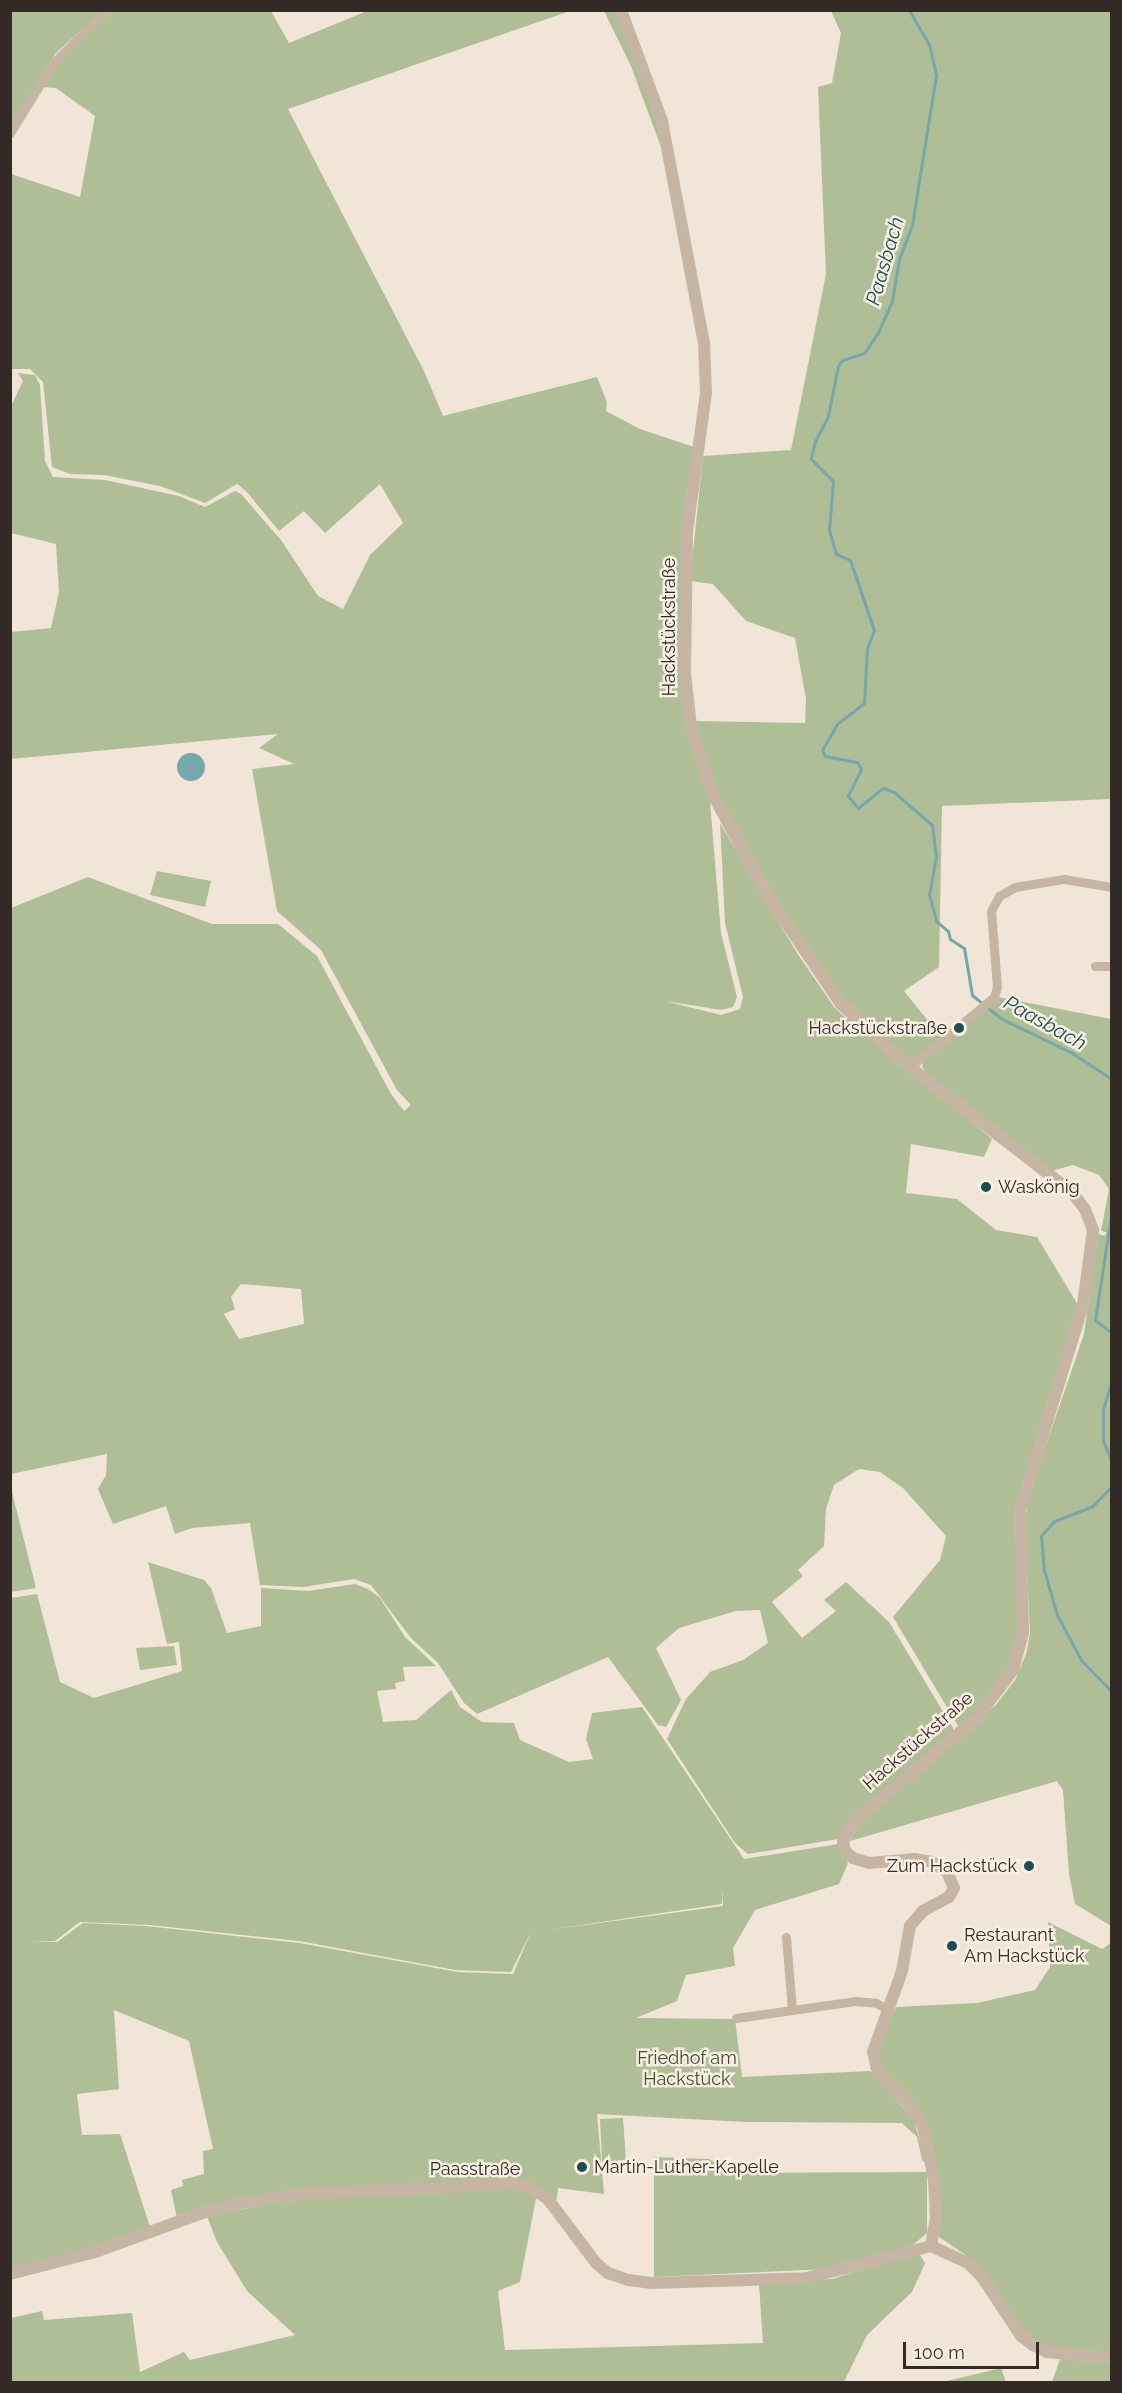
<!DOCTYPE html>
<html>
<head>
<meta charset="utf-8">
<style>
	body { margin:0 }
	#map { position:relative; width:1122px; height:2393px; overflow:hidden; background:#f0e5d7; font-family:Raleway,sans-serif }
	div>[style] { position:absolute }
	[style*='--x'] { left:calc(var(--x)*1px); top:calc(var(--y)*1px); width:calc(var(--w)*1px); rotate:calc(var(--a)*1deg) }
	.green>* { inset:0; background:#b0be98 }
	.water>* { inset:0; background:#78a7ab }
	.round { border-radius:50% }
	.stream>* { height:3px; margin:-1.5px; padding:0 1.5px; transform-origin:1.5px; border-radius:1.5px; background:#78a7ab }
	.minor>* { height:9px; margin:-4.5px; padding:0 4.5px; transform-origin:4.5px; border-radius:4.5px; background:#c7b5a4 }
	.tertiary>* { height:12px; margin:-6px; padding:0 6px; transform-origin:6px; border-radius:6px; background:#c7b5a4 }
	.dots>* { width:16px; height:16px; translate:-50% -50%; box-sizing:border-box; border:3px solid #f8efe3; border-radius:50% }
	span { translate:-50% -50%; white-space:nowrap; text-align:center; line-height:1.15; -webkit-text-stroke:5px #f8efe3; paint-order:stroke }
	.street-label { font-size:18px; color:#332a25 }
	.poi-label { font-size:18px; color:#332a25 }
	.right { translate:-100% -50%; text-align:right }
	.left { translate:0 -50%; text-align:left }
	.park-label { font-size:18px; color:#40502a }
	.water-label { font-size:20px; color:#1d4c52; font-style:italic }
	.frame { position:absolute; inset:0; border:12px solid #332a25; pointer-events:none }
	.scale { position:absolute; left:903px; top:2342px; width:136px; height:27px; box-sizing:border-box; border:3px solid #332a25; border-top:0; padding-left:8px; font-size:18px; line-height:21px; white-space:nowrap; color:#332a25; -webkit-text-stroke:4px #f8efe3; paint-order:stroke }
</style>
</head>
<body>
<div id="map">
	<div class="green">
		<div style="clip-path:polygon(11px 11px,102px 11px,55px 54px,11px 126px)"></div>
		<div style="clip-path:polygon(evenodd,113px 11px,271px 11px,289px 43px,367px 11px,570px 11px,288px 109px,424px 371px,443px 416px,597px 377px,607px 402px,606px 411px,640px 429px,694px 447px,682px 666px,710px 802px,721px 933px,737px 997px,733px 1007px,721px 1010px,665px 1001px,721px 1015px,740px 1009px,743px 997px,725px 923px,720px 823px,797px 953px,834px 1007px,846px 1018px,844px 1022px,849px 1017px,992px 1139px,984px 1157px,911px 1144px,906px 1193px,957px 1199px,996px 1230px,1037px 1237px,1078px 1305px,1018px 1499px,1020px 1636px,1005px 1679px,960px 1729px,893px 1617px,940px 1560px,946px 1536px,903px 1488px,880px 1472px,859px 1469px,834px 1485px,826px 1509px,824px 1546px,798px 1570px,803px 1576px,772px 1602px,802px 1638px,836px 1611px,824px 1600px,846px 1582px,889px 1622px,953px 1728px,954px 1733px,838px 1839px,748px 1854px,735px 1843px,667px 1739px,686px 1699px,710px 1672px,743px 1660px,768px 1643px,760px 1610px,736px 1611px,679px 1628px,656px 1648px,681px 1700px,666px 1727px,658px 1725px,608px 1657px,477px 1714px,464px 1703px,438px 1663px,411px 1638px,371px 1585px,354px 1579px,303px 1587px,260px 1585px,250px 1523px,192px 1528px,175px 1534px,166px 1506px,113px 1524px,98px 1489px,106px 1475px,107px 1454px,11px 1474px,11px 908px,88px 877px,212px 924px,278px 924px,317px 956px,391px 1094px,404px 1111px,411px 1105px,397px 1090px,321px 950px,277px 911px,252px 769px,294px 764px,259px 748px,278px 734px,11px 759px,11px 632px,51px 628px,59px 592px,56px 544px,11px 533px,10px 408px,23px 381px,18px 373px,35px 375px,40px 385px,45px 461px,53px 477px,105px 480px,179px 496px,205px 507px,235px 491px,241px 494px,281px 540px,318px 596px,343px 609px,370px 555px,403px 523px,380px 484px,325px 533px,304px 511px,279px 531px,246px 491px,237px 484px,205px 503px,160px 486px,104px 475px,70px 474px,52px 467px,43px 382px,30px 369px,11px 369px,11px 174px,80px 197px,95px 116px,56px 88px,40px 87px,59px 62px,113px 11px,241px 1284px,301px 1289px,304px 1324px,239px 1339px,224px 1314px,235px 1309px,231px 1297px,241px 1284px)"></div>
		<div style="clip-path:polygon(604px 11px,617px 11px,656px 121px,665px 158px,631px 66px)"></div>
		<div style="clip-path:polygon(831px 11px,1111px 11px,1111px 799px,942px 806px,939px 967px,904px 991px,941px 1037px,911px 1062px,843px 1000px,771px 890px,713px 784px,695px 721px,805px 723px,806px 699px,795px 638px,746px 621px,713px 584px,690px 581px,703px 456px,791px 450px,826px 274px,818px 87px,832px 83px,841px 33px)"></div>
		<div style="clip-path:polygon(157px 871px,211px 881px,205px 907px,150px 895px)"></div>
		<div style="clip-path:polygon(998px 997px,1111px 1019px,1111px 1926px,1075px 1904px,1069px 1874px,1063px 1790px,1057px 1781px,850px 1841px,861px 1821px,996px 1705px,1015px 1680px,1026px 1654px,1030px 1634px,1025px 1524px,1028px 1498px,1084px 1334px,1098px 1234px,1105px 1236px,1106px 1232px,1101px 1231px,1109px 1189px,1099px 1175px,1073px 1165px,1052px 1171px,929px 1076px,922px 1067px,924px 1059px)"></div>
		<div style="clip-path:polygon(11px 1488px,36px 1588px,11px 1592px,10px 1592px)"></div>
		<div style="clip-path:polygon(evenodd,148px 1562px,204px 1580px,211px 1588px,227px 1633px,261px 1626px,261px 1588px,308px 1591px,355px 1584px,368px 1589px,380px 1598px,405px 1637px,436px 1666px,403px 1667px,405px 1681px,395px 1683px,396px 1689px,377px 1691px,383px 1722px,416px 1720px,451px 1690px,460px 1707px,482px 1722px,514px 1723px,520px 1740px,569px 1762px,593px 1759px,586px 1739px,592px 1713px,642px 1707px,744px 1859px,838px 1844px,848px 1863px,839px 1884px,755px 1910px,733px 1948px,735px 1966px,686px 1975px,677px 2001px,636px 2018px,735px 2019px,742px 2077px,870px 2071px,913px 2118px,927px 2164px,922px 2160px,917px 2137px,902px 2123px,745px 2122px,597px 2114px,604px 2194px,558px 2188px,556px 2203px,534px 2184px,326px 2187px,177px 2218px,171px 2190px,183px 2186px,182px 2180px,204px 2174px,203px 2151px,213px 2149px,189px 2041px,114px 2010px,119px 2089px,77px 2094px,82px 2135px,120px 2134px,150px 2227px,91px 2249px,11px 2269px,11px 1598px,37px 1594px,60px 1682px,94px 1698px,182px 1671px,179px 1642px,167px 1644px,148px 1562px,723px 1890px,723px 1906px,548px 1930px,722px 1904px,723px 1890px,148px 1562px,80px 1922px,150px 1925px,299px 1941px,455px 1970px,511px 1972px,531px 1932px,513px 1974px,458px 1972px,300px 1943px,146px 1926px,83px 1923px,57px 1942px,32px 1941px,55px 1941px,80px 1922px)"></div>
		<div style="clip-path:polygon(174px 1646px,177px 1665px,140px 1670px,136px 1648px)"></div>
		<div style="clip-path:polygon(1048px 1922px,1102px 1949px,1111px 1943px,1111px 2353px,1048px 2348px,1023px 2334px,973px 2260px,939px 2237px,939px 2183px,929px 2129px,881px 2070px,877px 2049px,896px 2007px,977px 2003px,1035px 1990px,1050px 1967px)"></div>
		<div style="clip-path:polygon(623px 2118px,626px 2160px,602px 2162px,600px 2119px)"></div>
		<div style="clip-path:polygon(654px 2157px,709px 2159px,736px 2173px,927px 2172px,927px 2233px,914px 2244px,830px 2269px,654px 2277px)"></div>
		<div style="clip-path:polygon(503px 2189px,528px 2191px,536px 2198px,520px 2282px,498px 2291px,505px 2350px,763px 2343px,759px 2285px,832px 2279px,918px 2252px,925px 2263px,912px 2292px,867px 2335px,844px 2382px,11px 2382px,11px 2318px,42px 2311px,44px 2320px,132px 2313px,140px 2372px,184px 2352px,190px 2360px,295px 2335px,247px 2291px,217px 2242px,207px 2216px,292px 2200px)"></div>
		<div style="clip-path:polygon(1060px 2359px,1111px 2363px,1111px 2382px,1052px 2382px)"></div>
		<div style="clip-path:polygon(1001px 2368px,1006px 2382px,943px 2382px)"></div>
	</div>
	<div class="water">
		<div class="round" style="left:177px;top:753px;width:28px;height:28px"></div>
	</div>
	<div class="stream">
		<div style="--x:909;--y:10;--w:39;--a:60"></div>
		<div style="--x:929;--y:44;--w:32;--a:77"></div>
		<div style="--x:936;--y:75;--w:152;--a:99.1"></div>
		<div style="--x:912;--y:225;--w:36;--a:111"></div>
		<div style="--x:899;--y:259;--w:43;--a:99.5"></div>
		<div style="--x:892;--y:301;--w:36;--a:114"></div>
		<div style="--x:877;--y:334;--w:23;--a:124"></div>
		<div style="--x:864;--y:353;--w:23;--a:162"></div>
		<div style="--x:842;--y:360;--w:7;--a:124"></div>
		<div style="--x:838;--y:366;--w:51;--a:101.3"></div>
		<div style="--x:828;--y:416;--w:28;--a:117"></div>
		<div style="--x:815;--y:441;--w:18;--a:103"></div>
		<div style="--x:811;--y:459;--w:31;--a:45"></div>
		<div style="--x:833;--y:481;--w:49;--a:94.7"></div>
		<div style="--x:829;--y:530;--w:25;--a:74"></div>
		<div style="--x:836;--y:554;--w:15;--a:23"></div>
		<div style="--x:850;--y:560;--w:74;--a:71.1"></div>
		<div style="--x:874;--y:630;--w:19;--a:111"></div>
		<div style="--x:867;--y:648;--w:55;--a:93.1"></div>
		<div style="--x:864;--y:703;--w:34;--a:142"></div>
		<div style="--x:837;--y:724;--w:30;--a:120"></div>
		<div style="--x:822;--y:750;--w:7;--a:63"></div>
		<div style="--x:825;--y:756;--w:33;--a:11"></div>
		<div style="--x:857;--y:762;--w:8;--a:60"></div>
		<div style="--x:861;--y:769;--w:30;--a:116"></div>
		<div style="--x:848;--y:796;--w:16;--a:50"></div>
		<div style="--x:858;--y:808;--w:32;--a:-39"></div>
		<div style="--x:883;--y:788;--w:12;--a:20"></div>
		<div style="--x:894;--y:792;--w:50;--a:41"></div>
		<div style="--x:932;--y:825;--w:31;--a:83"></div>
		<div style="--x:936;--y:856;--w:39;--a:100"></div>
		<div style="--x:929;--y:894;--w:28;--a:75"></div>
		<div style="--x:936;--y:921;--w:16;--a:40"></div>
		<div style="--x:948;--y:931;--w:8;--a:76"></div>
		<div style="--x:950;--y:939;--w:17;--a:33"></div>
		<div style="--x:964;--y:948;--w:48;--a:80.3"></div>
		<div style="--x:972;--y:995;--w:36;--a:39"></div>
		<div style="--x:1000;--y:1018;--w:80;--a:25.9"></div>
		<div style="--x:1072;--y:1053;--w:48;--a:33"></div>
		<div style="--x:1112;--y:1209;--w:112;--a:98.7"></div>
		<div style="--x:1095;--y:1320;--w:21;--a:37"></div>
		<div style="--x:1112;--y:1380;--w:30;--a:107"></div>
		<div style="--x:1103;--y:1409;--w:32;--a:90"></div>
		<div style="--x:1103;--y:1441;--w:23;--a:67"></div>
		<div style="--x:1112;--y:1486;--w:28;--a:134"></div>
		<div style="--x:1093;--y:1506;--w:42;--a:159"></div>
		<div style="--x:1054;--y:1521;--w:20;--a:131"></div>
		<div style="--x:1041;--y:1536;--w:34;--a:85"></div>
		<div style="--x:1044;--y:1570;--w:47;--a:73.9"></div>
		<div style="--x:1057;--y:1615;--w:51;--a:61.9"></div>
		<div style="--x:1081;--y:1660;--w:45;--a:45.9"></div>
	</div>
	<div class="minor">
		<div style="--x:10;--y:133;--w:82;--a:-58.4"></div>
		<div style="--x:53;--y:63;--w:76;--a:-44.5"></div>
		<div style="--x:1095;--y:966;--w:17;--a:0"></div>
		<div style="--x:910;--y:1067;--w:109;--a:-39.8"></div>
		<div style="--x:994;--y:997;--w:10;--a:-73"></div>
		<div style="--x:997;--y:987;--w:76;--a:-94.5"></div>
		<div style="--x:991;--y:911;--w:17;--a:-62"></div>
		<div style="--x:999;--y:896;--w:18;--a:-29"></div>
		<div style="--x:1015;--y:887;--w:50;--a:-9.3"></div>
		<div style="--x:1064;--y:879;--w:49;--a:9.5"></div>
		<div style="--x:786;--y:1937;--w:73;--a:85.3"></div>
		<div style="--x:736;--y:2018;--w:120;--a:-8.1"></div>
		<div style="--x:855;--y:2001;--w:21;--a:5"></div>
		<div style="--x:876;--y:2003;--w:13;--a:27"></div>
	</div>
	<div class="tertiary">
		<div style="--x:621;--y:10;--w:118;--a:69.7"></div>
		<div style="--x:662;--y:121;--w:226;--a:79.3"></div>
		<div style="--x:704;--y:343;--w:50;--a:87.7"></div>
		<div style="--x:706;--y:393;--w:140;--a:97.8"></div>
		<div style="--x:687;--y:532;--w:141;--a:90.8"></div>
		<div style="--x:685;--y:673;--w:53;--a:83.5"></div>
		<div style="--x:691;--y:726;--w:75;--a:72.1"></div>
		<div style="--x:714;--y:797;--w:109;--a:61.6"></div>
		<div style="--x:766;--y:893;--w:134;--a:56"></div>
		<div style="--x:841;--y:1004;--w:93;--a:42.4"></div>
		<div style="--x:910;--y:1067;--w:205;--a:37.7"></div>
		<div style="--x:1072;--y:1192;--w:21;--a:53"></div>
		<div style="--x:1085;--y:1209;--w:22;--a:69"></div>
		<div style="--x:1093;--y:1230;--w:76;--a:97.6"></div>
		<div style="--x:1083;--y:1305;--w:214;--a:107.1"></div>
		<div style="--x:1020;--y:1510;--w:123;--a:88.6"></div>
		<div style="--x:1023;--y:1633;--w:38;--a:105"></div>
		<div style="--x:1013;--y:1670;--w:60;--a:126.9"></div>
		<div style="--x:977;--y:1718;--w:159;--a:140.1"></div>
		<div style="--x:855;--y:1820;--w:24;--a:120"></div>
		<div style="--x:843;--y:1841;--w:10;--a:79"></div>
		<div style="--x:845;--y:1851;--w:11;--a:41"></div>
		<div style="--x:853;--y:1858;--w:17;--a:17"></div>
		<div style="--x:869;--y:1863;--w:46;--a:-5"></div>
		<div style="--x:915;--y:1859;--w:17;--a:10"></div>
		<div style="--x:932;--y:1862;--w:18;--a:34"></div>
		<div style="--x:947;--y:1872;--w:17;--a:66"></div>
		<div style="--x:954;--y:1888;--w:10;--a:119"></div>
		<div style="--x:949;--y:1897;--w:30;--a:152"></div>
		<div style="--x:923;--y:1911;--w:20;--a:131"></div>
		<div style="--x:910;--y:1926;--w:46;--a:100.1"></div>
		<div style="--x:902;--y:1971;--w:86;--a:109.7"></div>
		<div style="--x:873;--y:2052;--w:22;--a:77"></div>
		<div style="--x:878;--y:2073;--w:42;--a:45"></div>
		<div style="--x:908;--y:2103;--w:27;--a:57"></div>
		<div style="--x:923;--y:2126;--w:54;--a:78.3"></div>
		<div style="--x:934;--y:2179;--w:39;--a:87"></div>
		<div style="--x:936;--y:2218;--w:28;--a:100"></div>
		<div style="--x:10;--y:2274;--w:88;--a:-14.5"></div>
		<div style="--x:95;--y:2252;--w:114;--a:-20"></div>
		<div style="--x:202;--y:2213;--w:41;--a:-14"></div>
		<div style="--x:242;--y:2203;--w:61;--a:-8.5"></div>
		<div style="--x:302;--y:2194;--w:210;--a:-2.7"></div>
		<div style="--x:512;--y:2184;--w:16;--a:11"></div>
		<div style="--x:528;--y:2187;--w:22;--a:30"></div>
		<div style="--x:547;--y:2198;--w:81;--a:53"></div>
		<div style="--x:596;--y:2263;--w:16;--a:40"></div>
		<div style="--x:608;--y:2273;--w:21;--a:19"></div>
		<div style="--x:628;--y:2280;--w:24;--a:7"></div>
		<div style="--x:652;--y:2283;--w:155;--a:-1.8"></div>
		<div style="--x:807;--y:2278;--w:128;--a:-14.5"></div>
		<div style="--x:931;--y:2246;--w:41;--a:24.7"></div>
		<div style="--x:968;--y:2263;--w:20;--a:45"></div>
		<div style="--x:982;--y:2277;--w:71;--a:56.5"></div>
		<div style="--x:1021;--y:2336;--w:15;--a:37"></div>
		<div style="--x:1033;--y:2345;--w:16;--a:27"></div>
		<div style="--x:1047;--y:2352;--w:65;--a:5.3"></div>
	</div>
	<div class="dots">
		<div style="left:959px;top:1028px;background:#1d4c52"></div>
		<div style="left:986px;top:1187px;background:#1d4c52"></div>
		<div style="left:1029px;top:1866px;background:#1d4c52"></div>
		<div style="left:952px;top:1946px;background:#1d4c52"></div>
		<div style="left:582px;top:2167px;background:#1d4c52"></div>
	</div>
	<div class="street-label">
		<span style="left:669px;top:627px;rotate:-90deg">Hackstückstraße</span>
		<span style="left:918px;top:1741px;rotate:-41deg">Hackstückstraße</span>
		<span style="left:475px;top:2169px">Paasstraße</span>
	</div>
	<div class="poi-label">
		<span class="right" style="left:947px;top:1028px">Hackstückstraße</span>
		<span class="left" style="left:998px;top:1187px">Waskönig</span>
		<span class="right" style="left:1017px;top:1866px">Zum Hackstück</span>
		<span class="left" style="left:964px;top:1946px">Restaurant<br>Am Hackstück</span>
		<span class="left" style="left:594px;top:2167px">Martin-Luther-Kapelle</span>
	</div>
	<div class="park-label">
		<span style="left:687px;top:2069px">Friedhof am<br>Hackstück</span>
	</div>
	<div class="water-label">
		<span style="left:885px;top:261px;rotate:-74deg">Paasbach</span>
		<span style="left:1045px;top:1023px;rotate:29deg">Paasbach</span>
	</div>
	<div class="frame"></div>
	<div class="scale">100 m</div>
</div>
</body>
</html>
